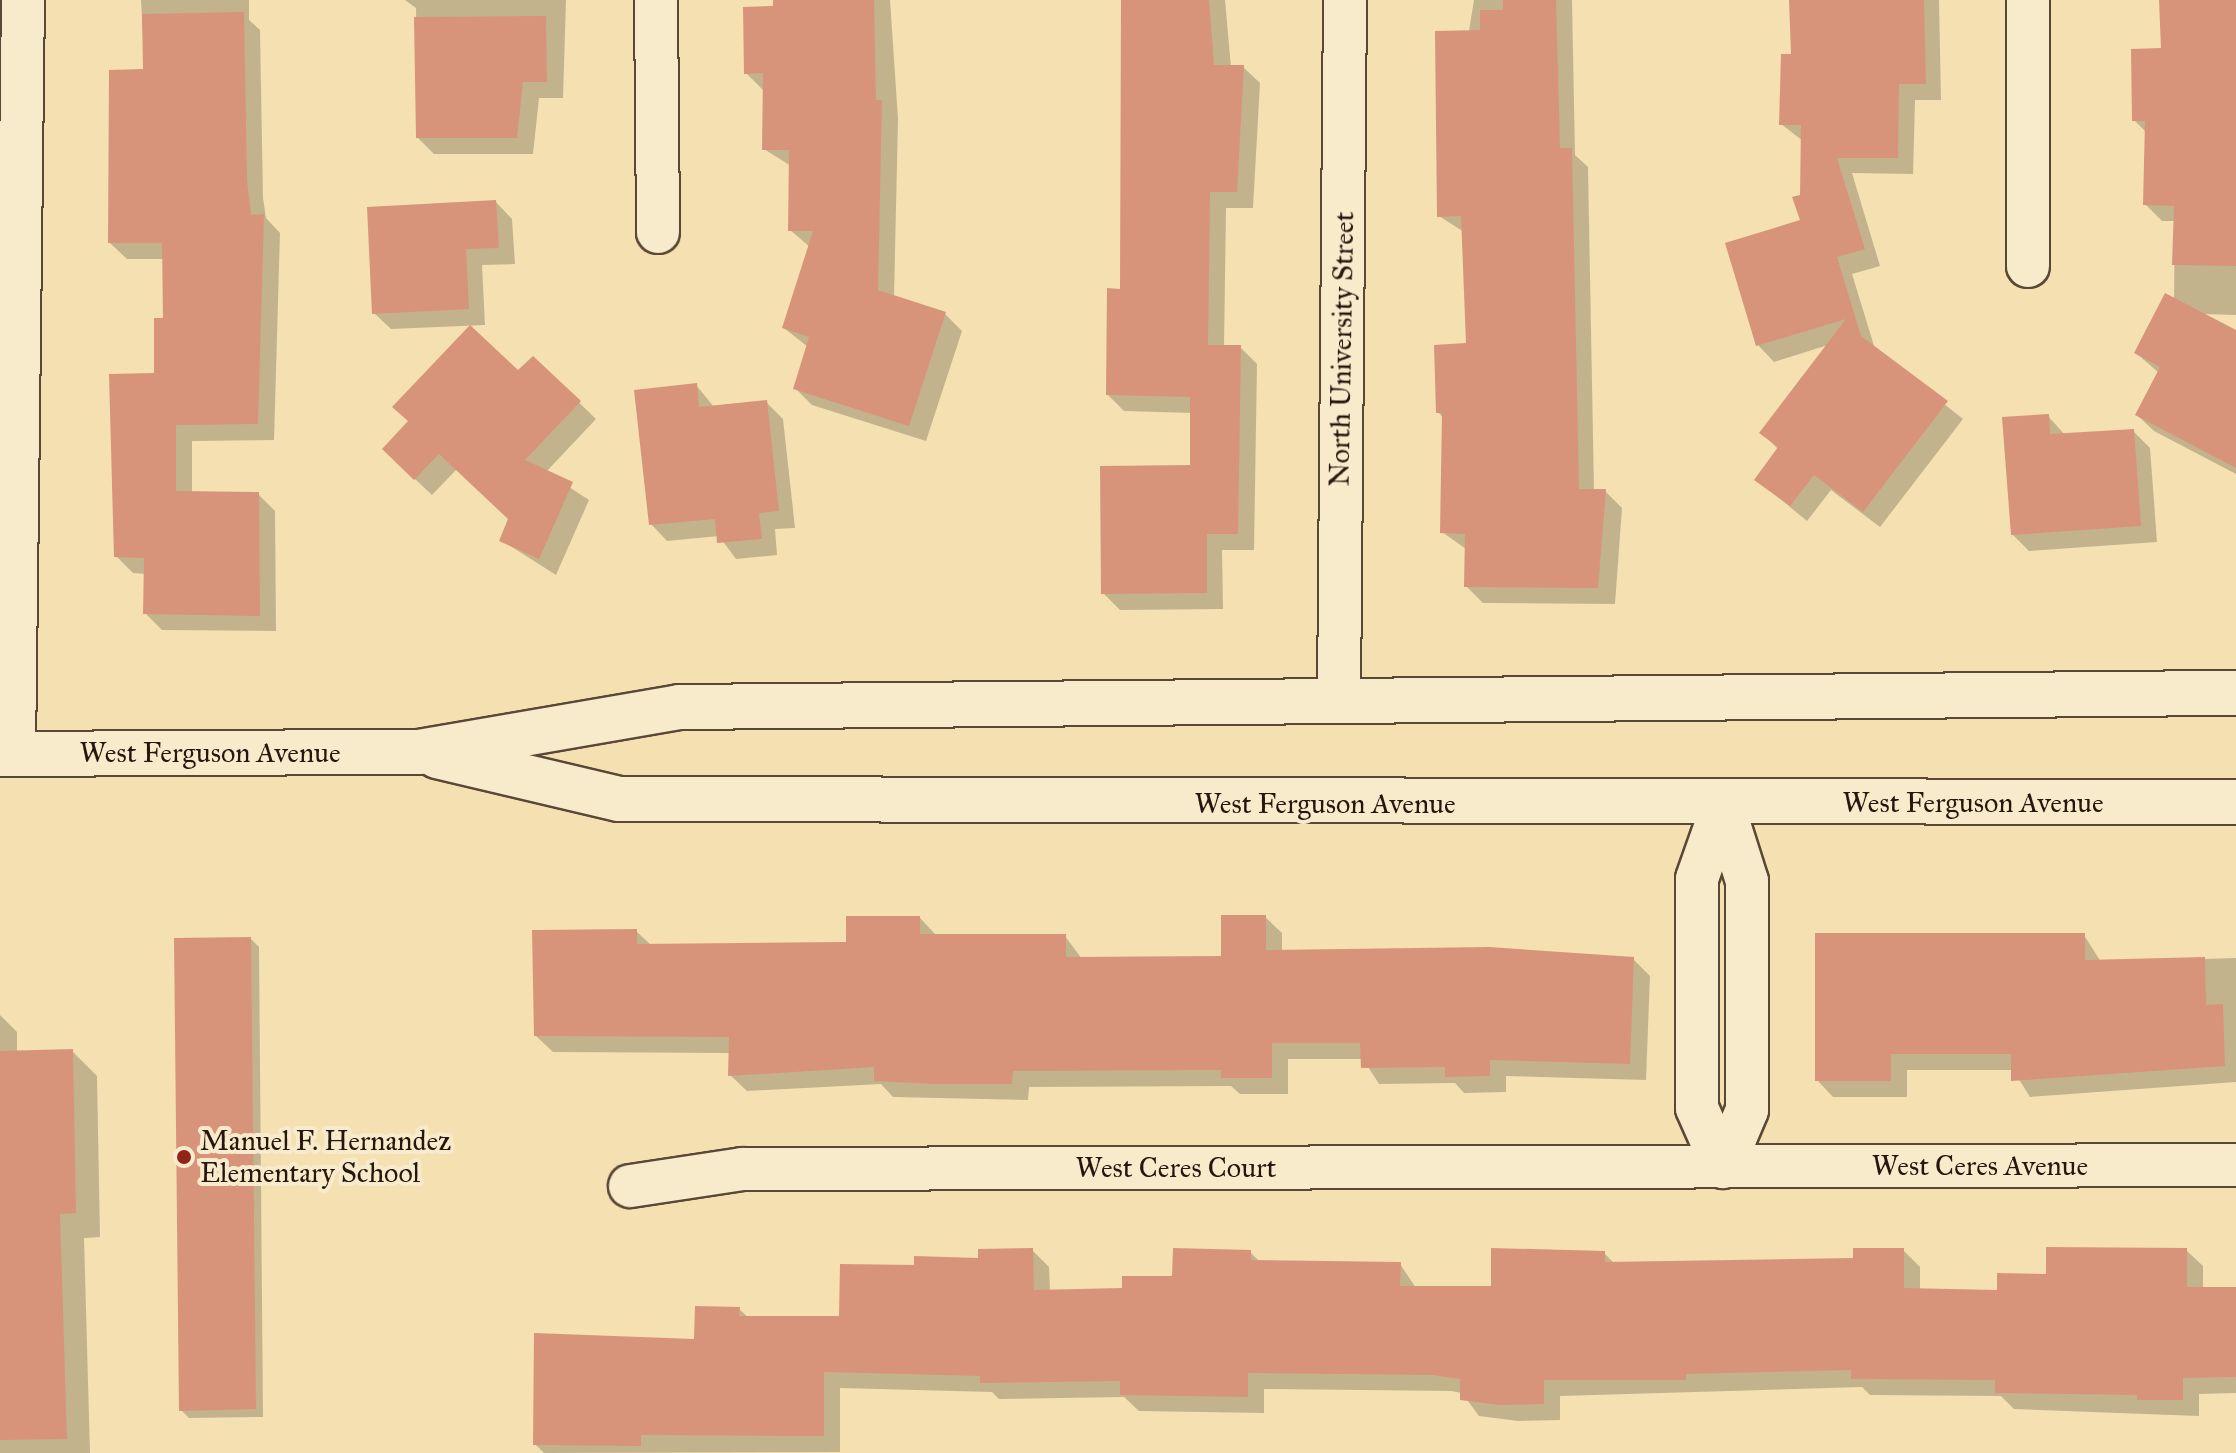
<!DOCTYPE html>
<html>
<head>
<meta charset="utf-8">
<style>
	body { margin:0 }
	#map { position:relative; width:2236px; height:1453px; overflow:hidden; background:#f4e0b1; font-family:"IM FELL Great Primer",serif }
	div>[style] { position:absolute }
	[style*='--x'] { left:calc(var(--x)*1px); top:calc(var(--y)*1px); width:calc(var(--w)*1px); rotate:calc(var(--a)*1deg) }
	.shadow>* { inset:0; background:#0003 }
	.building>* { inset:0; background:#d7947a }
	.roads { filter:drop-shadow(2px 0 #5a4837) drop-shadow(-2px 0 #5a4837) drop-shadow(0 2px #5a4837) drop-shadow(0 -2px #5a4837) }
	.minor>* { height:42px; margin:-21px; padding:0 21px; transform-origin:21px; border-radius:21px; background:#f8ebcc }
	.tertiary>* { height:44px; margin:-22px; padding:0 22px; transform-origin:22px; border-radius:22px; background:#f8ebcc }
	.dots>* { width:22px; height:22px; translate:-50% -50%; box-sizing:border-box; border:4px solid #f8ebcc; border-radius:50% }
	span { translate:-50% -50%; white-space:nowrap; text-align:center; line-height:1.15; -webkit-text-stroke:8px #f8ebcc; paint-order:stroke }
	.street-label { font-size:28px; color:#27160e }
	.poi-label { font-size:28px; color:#27160e }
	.left { translate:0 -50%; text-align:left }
</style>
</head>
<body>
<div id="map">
	<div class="shadow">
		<div style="clip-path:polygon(141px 0,249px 0,249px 20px,260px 30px,263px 198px,266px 218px,280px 233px,274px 440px,192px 441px,192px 494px,258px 494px,275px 511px,276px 631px,162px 630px,145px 613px,146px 574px,133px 573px,116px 556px,165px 320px,164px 259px,127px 259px,110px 243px,145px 71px)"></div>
		<div style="clip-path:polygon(405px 0,566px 0,563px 98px,539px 98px,533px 154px,434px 154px,418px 138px,416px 8px)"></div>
		<div style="clip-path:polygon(775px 0,890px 0,898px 119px,894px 297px,945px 314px,962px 331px,926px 441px,812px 405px,795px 388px,808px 347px,784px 328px,810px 247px,790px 230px,791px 166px,764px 149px,763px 90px,746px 73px)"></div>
		<div style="clip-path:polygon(1123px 0,1225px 0,1231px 67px,1243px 67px,1260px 83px,1253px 208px,1226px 208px,1224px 347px,1240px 347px,1257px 364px,1254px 550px,1222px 550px,1223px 609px,1120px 610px,1103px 593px,1192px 467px,1192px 413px,1124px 411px,1108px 395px,1122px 291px)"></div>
		<div style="clip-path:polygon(1474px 0,1572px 0,1575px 155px,1588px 167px,1594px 491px,1605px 491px,1622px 508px,1615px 604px,1483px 603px,1466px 586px,1466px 549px,1442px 532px,1444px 419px,1438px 412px,1468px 345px,1464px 232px,1439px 216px)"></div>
		<div style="clip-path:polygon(1791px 0,1939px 0,1941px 100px,1915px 100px,1913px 174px,1852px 173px,1880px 266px,1852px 274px,1875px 349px,1963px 419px,1880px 527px,1831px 490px,1807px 521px,1756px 479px,1779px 450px,1762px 433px,1828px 345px,1774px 362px,1758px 345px,1803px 222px,1803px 141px,1781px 124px,1793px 56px)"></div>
		<div style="clip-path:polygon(2161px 0,2236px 0,2236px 315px,2201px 314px,2236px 332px,2236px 474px,2154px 431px,2137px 415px,2159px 373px,2136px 353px,2174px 299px,2175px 221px,2162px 221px,2145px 204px,2147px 133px,2134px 120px,2163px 50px)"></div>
		<div style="clip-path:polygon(496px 202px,512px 219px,515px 264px,482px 265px,485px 325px,391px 329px,374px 313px)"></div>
		<div style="clip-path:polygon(533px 358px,596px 419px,546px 472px,589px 500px,556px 575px,501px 540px,510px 520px,457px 469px,432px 495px,401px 466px)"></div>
		<div style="clip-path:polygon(696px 385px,714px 407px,766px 402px,783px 419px,795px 528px,775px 529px,777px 555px,736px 559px,719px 536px,667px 541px,651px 524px)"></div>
		<div style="clip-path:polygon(2048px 416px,2065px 435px,2133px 431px,2150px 448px,2157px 542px,2029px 551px,2012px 534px)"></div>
		<div style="clip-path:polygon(1265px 917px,1282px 933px,1282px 952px,1633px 959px,1650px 976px,1646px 1080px,1506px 1076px,1506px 1092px,1464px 1093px,1455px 1083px,1379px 1084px,1363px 1059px,1288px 1059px,1288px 1094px,1240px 1094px,1231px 1086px,1029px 1087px,1028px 1100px,893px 1097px,881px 1084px,747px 1091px,730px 1075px,731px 1053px,553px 1052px,536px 1036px,636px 931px,652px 946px,848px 944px,920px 918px,937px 936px,1065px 936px,1082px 959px,1223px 958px)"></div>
		<div style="clip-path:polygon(2084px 935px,2101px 962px,2236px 958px,2236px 1082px,2030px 1097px,2013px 1070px,1907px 1070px,1907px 1097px,1833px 1097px,1817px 1080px)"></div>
		<div style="clip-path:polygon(251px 939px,259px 947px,263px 1417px,189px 1418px,181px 1410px)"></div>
		<div style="clip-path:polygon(0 1015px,17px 1032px,17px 1053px,72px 1051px,97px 1076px,100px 1237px,84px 1238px,90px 1453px,0 1453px)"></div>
		<div style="clip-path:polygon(1032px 1250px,1049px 1267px,1050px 1291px,1123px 1290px,1250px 1252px,1260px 1262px,1400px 1264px,1416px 1288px,1493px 1288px,1604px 1253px,1615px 1264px,1855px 1260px,1903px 1250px,1920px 1267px,1920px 1291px,1998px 1292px,2186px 1250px,2203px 1266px,2203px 1289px,2236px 1289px,2236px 1393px,2199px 1394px,2199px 1416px,2014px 1409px,2001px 1396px,1870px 1395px,1862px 1387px,1560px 1396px,1560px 1420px,1518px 1421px,1479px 1416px,1462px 1393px,1451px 1391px,1264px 1389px,1264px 1413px,1139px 1411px,1124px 1397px,999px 1399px,992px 1392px,840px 1388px,840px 1452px,544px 1453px,535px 1444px,739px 1309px,749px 1318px,841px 1318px,916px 1267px)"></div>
	</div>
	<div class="building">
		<div style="clip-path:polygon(773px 0,874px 0,876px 100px,882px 100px,878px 290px,946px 312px,909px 426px,793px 389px,809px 337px,782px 328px,813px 231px,788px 231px,789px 150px,762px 150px,763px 73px,744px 74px,743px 7px,773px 6px)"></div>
		<div style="clip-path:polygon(1121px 0,1209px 0,1214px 65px,1244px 65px,1237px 192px,1210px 192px,1209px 274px,1208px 345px,1241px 345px,1238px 534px,1207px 534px,1207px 593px,1101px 594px,1100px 466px,1190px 465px,1190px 397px,1106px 395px,1107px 288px,1120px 289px)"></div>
		<div style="clip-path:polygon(1503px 0,1556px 0,1560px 148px,1572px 148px,1579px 489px,1606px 489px,1598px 588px,1464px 587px,1465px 534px,1440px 533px,1442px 413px,1436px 413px,1434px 345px,1466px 343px,1461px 216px,1437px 217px,1435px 31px,1480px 30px,1480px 10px,1503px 10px)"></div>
		<div style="clip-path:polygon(1789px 0,1924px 0,1926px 84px,1899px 84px,1898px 158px,1837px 158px,1865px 249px,1837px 257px,1861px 336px,1948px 401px,1863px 512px,1814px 475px,1790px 506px,1754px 480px,1778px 447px,1759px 433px,1846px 319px,1756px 346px,1725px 243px,1800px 220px,1792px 197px,1800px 195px,1801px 125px,1779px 125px,1781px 54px,1791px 54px)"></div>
		<div style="clip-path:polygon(2159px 0,2236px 0,2236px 266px,2172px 265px,2174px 206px,2143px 205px,2145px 121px,2132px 121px,2131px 49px,2161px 48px)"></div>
		<div style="clip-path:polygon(244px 12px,247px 180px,251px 215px,264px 214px,258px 424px,176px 425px,176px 491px,259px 492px,260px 616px,143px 614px,144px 558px,114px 557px,109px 374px,154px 373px,154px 318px,163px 318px,162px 243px,108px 243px,109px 70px,143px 69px,142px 14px)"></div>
		<div style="clip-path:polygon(546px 16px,547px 82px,523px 82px,517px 138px,416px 138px,414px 17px)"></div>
		<div style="clip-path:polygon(496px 200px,499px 248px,466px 249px,469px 309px,372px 314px,367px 207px)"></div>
		<div style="clip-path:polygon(2165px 293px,2236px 330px,2236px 468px,2135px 415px,2160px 367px,2134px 353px)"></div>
		<div style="clip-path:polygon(470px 325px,518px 370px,533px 356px,581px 401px,525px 460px,573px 482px,539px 559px,499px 541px,508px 519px,439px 454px,414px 480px,382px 449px,408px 421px,392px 407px)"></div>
		<div style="clip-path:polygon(697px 383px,699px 407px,767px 400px,779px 511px,759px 513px,762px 539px,717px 543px,715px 519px,649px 525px,634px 390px)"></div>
		<div style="clip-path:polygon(2049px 414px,2050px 434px,2134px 429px,2141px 526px,2011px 535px,2002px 417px)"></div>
		<div style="clip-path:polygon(1221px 915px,1266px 915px,1266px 950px,1489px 947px,1634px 957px,1630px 1064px,1490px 1060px,1490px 1076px,1445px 1077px,1445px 1067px,1361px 1068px,1360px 1043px,1272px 1043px,1272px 1078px,1221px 1078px,1221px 1070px,1013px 1071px,1012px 1084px,935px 1084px,874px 1081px,874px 1067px,728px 1076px,729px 1037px,534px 1036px,532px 930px,637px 929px,637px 944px,846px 942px,846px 916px,920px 916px,920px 934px,1066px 934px,1066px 957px,1221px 956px)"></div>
		<div style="clip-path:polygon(1815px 933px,2085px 933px,2085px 960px,2205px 957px,2206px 1005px,2223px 1004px,2225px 1066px,2011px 1081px,2011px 1054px,1891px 1054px,1891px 1081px,1815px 1081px)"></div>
		<div style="clip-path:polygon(251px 937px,256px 1409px,179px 1411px,174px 938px)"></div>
		<div style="clip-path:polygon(73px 1049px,76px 1213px,60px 1214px,67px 1439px,0 1440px,0 1051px)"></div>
		<div style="clip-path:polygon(2046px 1247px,2187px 1248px,2187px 1287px,2236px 1287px,2236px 1377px,2183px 1378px,2183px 1400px,2137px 1400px,2137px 1395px,1995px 1393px,1995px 1380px,1851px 1379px,1851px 1370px,1686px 1374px,1686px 1380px,1544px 1380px,1544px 1404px,1500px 1405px,1460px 1400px,1460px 1379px,1433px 1375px,1248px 1373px,1248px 1397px,1120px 1395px,1120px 1381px,980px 1383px,980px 1376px,824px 1372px,824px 1436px,641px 1435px,641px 1446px,533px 1445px,534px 1333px,694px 1339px,695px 1306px,740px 1307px,739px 1316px,839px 1316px,840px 1264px,914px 1265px,914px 1256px,978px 1258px,978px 1249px,1033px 1248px,1034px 1290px,1122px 1288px,1122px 1276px,1172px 1276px,1173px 1248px,1251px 1250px,1251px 1260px,1401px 1262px,1400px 1286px,1491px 1286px,1491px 1248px,1605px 1251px,1605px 1262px,1853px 1258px,1853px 1248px,1904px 1248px,1904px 1288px,1997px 1290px,1997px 1273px,2046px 1274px)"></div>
	</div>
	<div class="roads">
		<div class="minor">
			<div style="--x:656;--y:0;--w:232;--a:89.5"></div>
			<div style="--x:2028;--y:0;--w:266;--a:90"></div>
			<div style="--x:1339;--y:698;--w:698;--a:-89.51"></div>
			<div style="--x:14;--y:754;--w:754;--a:-89.32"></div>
			<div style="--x:1723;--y:805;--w:78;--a:109.4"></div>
			<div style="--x:1697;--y:879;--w:229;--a:90"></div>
			<div style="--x:1697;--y:1108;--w:64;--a:66.2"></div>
			<div style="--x:1723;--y:805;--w:80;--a:72.5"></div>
			<div style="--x:1747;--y:881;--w:229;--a:90"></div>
			<div style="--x:1747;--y:1110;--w:62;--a:112.8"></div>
			<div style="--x:630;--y:1186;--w:113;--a:-8.6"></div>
			<div style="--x:742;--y:1169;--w:1494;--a:-0.15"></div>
		</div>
		<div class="tertiary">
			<div style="--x:0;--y:754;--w:419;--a:-0.3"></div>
			<div style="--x:419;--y:752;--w:264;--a:-9.8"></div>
			<div style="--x:679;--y:707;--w:1557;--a:-0.52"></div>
			<div style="--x:437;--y:756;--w:187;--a:13.3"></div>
			<div style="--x:619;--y:799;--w:1617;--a:0.11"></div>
		</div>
	</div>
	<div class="dots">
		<div style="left:184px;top:1157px;background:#8f2418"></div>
	</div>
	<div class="street-label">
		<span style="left:1342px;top:349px;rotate:-89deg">North University Street</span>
		<span style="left:210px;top:753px">West Ferguson Avenue</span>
		<span style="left:1973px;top:803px">West Ferguson Avenue</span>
		<span style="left:1325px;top:804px">West Ferguson Avenue</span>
		<span style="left:1980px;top:1166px">West Ceres Avenue</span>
		<span style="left:1176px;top:1168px">West Ceres Court</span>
	</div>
	<div class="poi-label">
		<span class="left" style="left:200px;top:1157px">Manuel F. Hernandez<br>Elementary School</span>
	</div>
</div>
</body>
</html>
